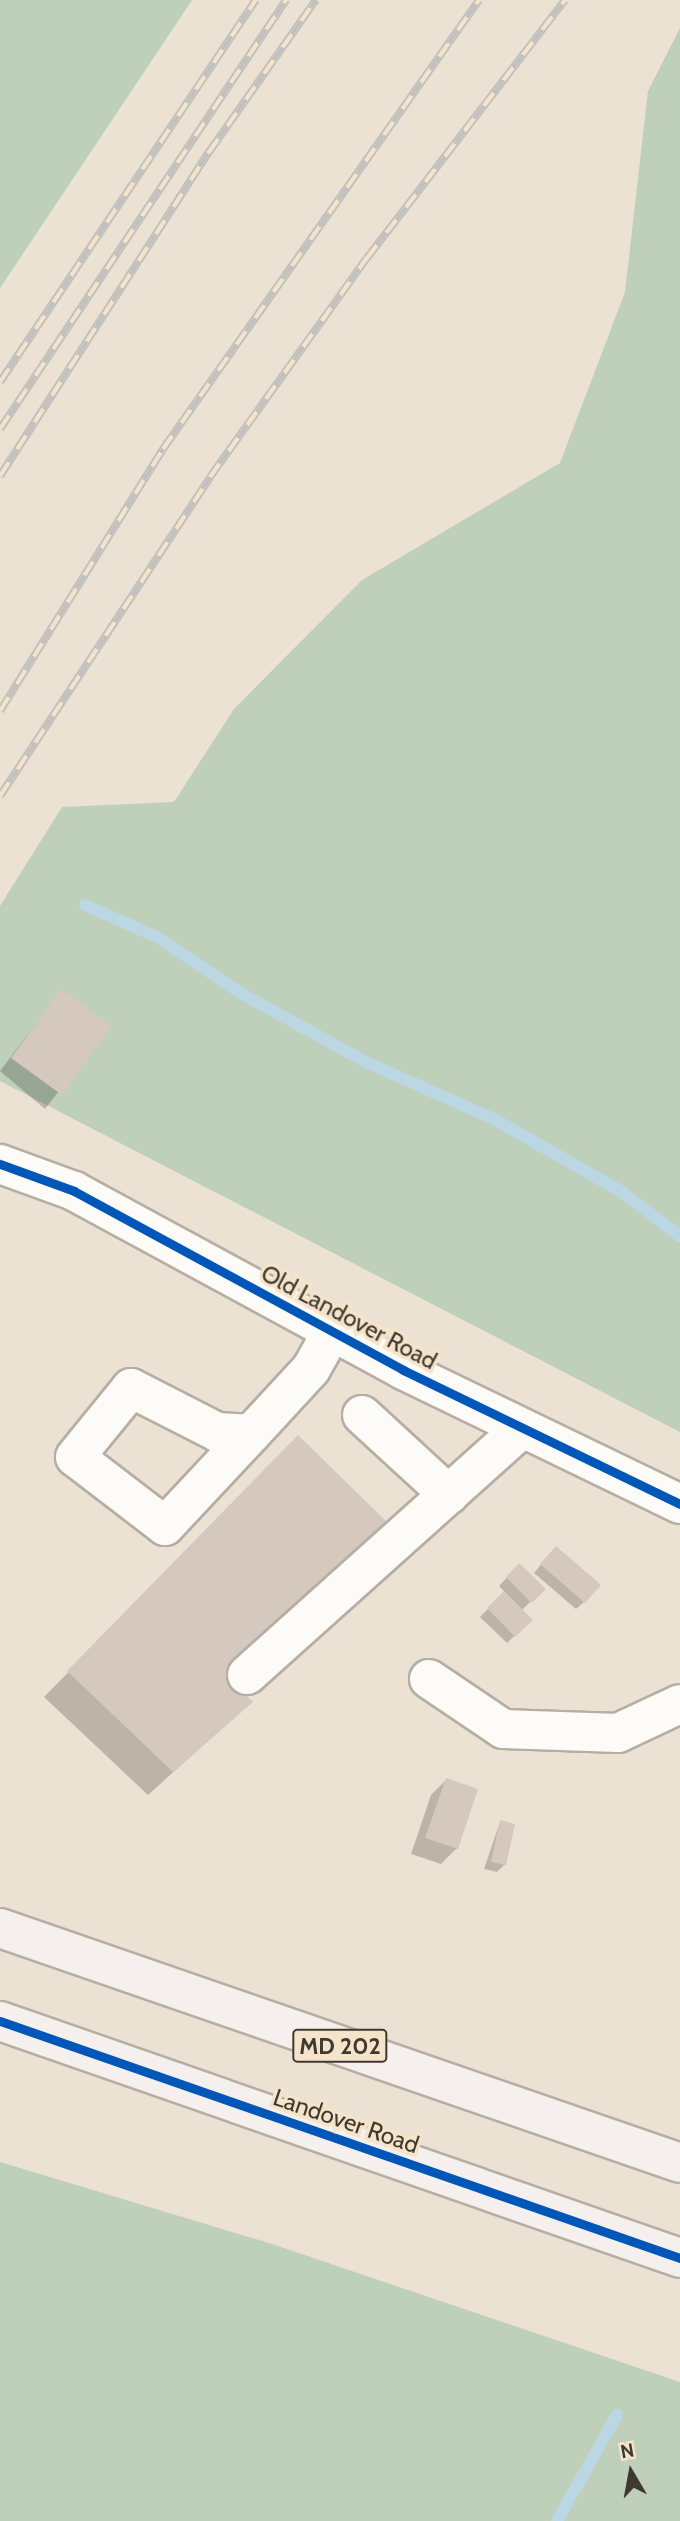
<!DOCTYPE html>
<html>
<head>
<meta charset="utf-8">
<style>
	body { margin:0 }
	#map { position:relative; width:680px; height:2521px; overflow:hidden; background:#ebe2d3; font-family:Cabin,sans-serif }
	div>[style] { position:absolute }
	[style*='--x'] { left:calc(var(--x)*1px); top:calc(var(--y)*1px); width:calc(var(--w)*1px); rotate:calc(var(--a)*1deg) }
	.forest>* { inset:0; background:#becfba }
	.shadow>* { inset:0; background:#0003 }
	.stream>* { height:12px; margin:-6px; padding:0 6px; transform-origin:6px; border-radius:6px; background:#bcd7e4 }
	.building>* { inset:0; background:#d5c9bf }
	.roads { filter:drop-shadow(2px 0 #b6aea3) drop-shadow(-2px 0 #b6aea3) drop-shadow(0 2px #b6aea3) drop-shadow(0 -2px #b6aea3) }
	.minor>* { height:38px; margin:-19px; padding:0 19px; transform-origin:19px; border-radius:19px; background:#fcfbf8 }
	.major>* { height:38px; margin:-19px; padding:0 19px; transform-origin:19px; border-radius:19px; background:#f5f0ed }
	.rail>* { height:8px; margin-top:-4px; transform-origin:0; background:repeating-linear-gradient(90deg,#f5e4c9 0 16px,#c3c1bd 0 32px); box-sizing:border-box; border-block:2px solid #c3c1bd }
	.cycleway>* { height:9px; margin:-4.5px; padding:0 4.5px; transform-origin:4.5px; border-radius:4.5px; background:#0057b8 }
	span { translate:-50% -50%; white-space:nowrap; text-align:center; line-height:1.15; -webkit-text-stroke:7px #f5e4c9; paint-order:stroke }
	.shield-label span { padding:2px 5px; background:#f5e4c9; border:2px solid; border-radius:5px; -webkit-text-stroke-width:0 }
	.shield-label { font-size:23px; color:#40392f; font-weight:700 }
	.street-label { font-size:24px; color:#40392f }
	.north { position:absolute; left:596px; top:2437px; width:70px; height:70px; -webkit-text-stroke:5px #f5e4c9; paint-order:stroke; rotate:350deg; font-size:19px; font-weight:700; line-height:28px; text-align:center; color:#40392f }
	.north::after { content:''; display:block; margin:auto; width:24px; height:32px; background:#40392f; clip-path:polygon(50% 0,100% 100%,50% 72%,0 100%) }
</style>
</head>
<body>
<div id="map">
	<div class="forest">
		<div style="clip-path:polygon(0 0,192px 0,0 288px)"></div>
		<div style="clip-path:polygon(680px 28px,680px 1432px,0 1081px,0 906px,62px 807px,174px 802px,234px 709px,362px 580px,560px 463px,625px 292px,648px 91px)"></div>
		<div style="clip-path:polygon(0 2162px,272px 2244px,680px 2382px,680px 2521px,0 2521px)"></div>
	</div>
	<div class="shadow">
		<div style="clip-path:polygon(61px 991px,109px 1026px,45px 1109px,0 1071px)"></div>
		<div style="clip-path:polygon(298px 1438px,230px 1683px,251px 1702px,148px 1795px,44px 1697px)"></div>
		<div style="clip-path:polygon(548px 1556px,584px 1602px,576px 1609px,534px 1573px)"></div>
		<div style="clip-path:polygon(519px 1565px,543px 1589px,522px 1610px,531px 1620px,507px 1643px,480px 1617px,505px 1592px,499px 1586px)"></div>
		<div style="clip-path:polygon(446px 1780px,457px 1848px,441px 1864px,411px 1854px,431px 1795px)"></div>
		<div style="clip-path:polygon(500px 1822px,505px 1864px,497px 1872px,484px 1869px)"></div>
	</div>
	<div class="stream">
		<div style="--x:85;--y:905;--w:79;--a:24"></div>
		<div style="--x:157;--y:937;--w:102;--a:33.8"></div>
		<div style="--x:242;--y:994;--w:144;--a:28.7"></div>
		<div style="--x:368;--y:1063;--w:138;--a:24"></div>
		<div style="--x:494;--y:1119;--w:147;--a:29.7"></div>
		<div style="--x:622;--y:1192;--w:73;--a:37.2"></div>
		<div style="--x:557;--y:2521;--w:122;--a:-60.5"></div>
	</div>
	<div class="building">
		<div style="clip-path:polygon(61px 989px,112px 1026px,62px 1095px,11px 1058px)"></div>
		<div style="clip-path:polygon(298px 1435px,389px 1524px,233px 1682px,253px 1702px,173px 1772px,67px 1671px)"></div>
		<div style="clip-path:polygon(556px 1546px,601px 1585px,585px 1603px,540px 1564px)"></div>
		<div style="clip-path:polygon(519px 1563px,546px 1589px,532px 1603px,506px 1577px)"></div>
		<div style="clip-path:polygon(504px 1591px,533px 1620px,515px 1637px,487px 1608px)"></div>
		<div style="clip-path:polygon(446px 1778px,478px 1789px,458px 1849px,425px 1838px)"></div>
		<div style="clip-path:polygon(500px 1820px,515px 1824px,506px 1865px,491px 1862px)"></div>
	</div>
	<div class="roads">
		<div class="minor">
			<div style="--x:0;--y:1164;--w:79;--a:20"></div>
			<div style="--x:74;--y:1191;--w:375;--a:28.5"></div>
			<div style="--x:403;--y:1370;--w:308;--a:25.8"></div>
			<div style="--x:362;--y:1415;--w:118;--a:42.6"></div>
			<div style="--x:251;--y:1434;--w:126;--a:133.1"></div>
			<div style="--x:165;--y:1526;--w:113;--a:-142.5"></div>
			<div style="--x:75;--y:1457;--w:89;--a:-50.9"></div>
			<div style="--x:131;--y:1388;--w:97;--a:27.1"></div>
			<div style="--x:217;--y:1432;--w:34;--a:3"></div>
			<div style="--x:251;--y:1434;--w:88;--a:-47.3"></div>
			<div style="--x:311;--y:1369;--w:45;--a:-60.6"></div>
			<div style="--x:247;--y:1675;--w:368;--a:-41.9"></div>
			<div style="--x:429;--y:1679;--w:89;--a:34"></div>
			<div style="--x:503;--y:1729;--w:115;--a:2"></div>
			<div style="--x:618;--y:1733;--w:68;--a:-25.1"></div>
		</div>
		<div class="major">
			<div style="--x:0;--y:1928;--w:719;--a:19.06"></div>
			<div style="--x:0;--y:2021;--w:720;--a:19.21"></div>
		</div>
	</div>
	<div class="rail">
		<div style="--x:0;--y:382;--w:460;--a:-56.2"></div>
		<div style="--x:0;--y:429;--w:516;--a:-56.31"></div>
		<div style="--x:0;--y:476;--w:386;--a:-57.2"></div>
		<div style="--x:209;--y:152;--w:186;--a:-54.9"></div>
		<div style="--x:0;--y:711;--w:309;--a:-58.1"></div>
		<div style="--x:163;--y:449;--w:549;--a:-54.86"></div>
		<div style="--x:0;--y:796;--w:382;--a:-56.6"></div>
		<div style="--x:210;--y:477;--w:269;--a:-54.4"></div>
		<div style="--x:367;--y:258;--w:325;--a:-52.5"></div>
	</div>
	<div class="cycleway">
		<div style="--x:0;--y:1164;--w:79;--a:20"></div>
		<div style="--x:74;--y:1191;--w:375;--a:28.5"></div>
		<div style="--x:403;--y:1370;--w:308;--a:25.8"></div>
		<div style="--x:0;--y:2021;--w:720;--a:19.21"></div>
	</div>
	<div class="shield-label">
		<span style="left:340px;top:2046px">MD 202</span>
	</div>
	<div class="street-label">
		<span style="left:349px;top:1317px;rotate:28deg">Old Landover Road</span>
		<span style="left:346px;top:2121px;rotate:19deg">Landover Road</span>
	</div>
	<div class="north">N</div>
</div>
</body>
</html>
